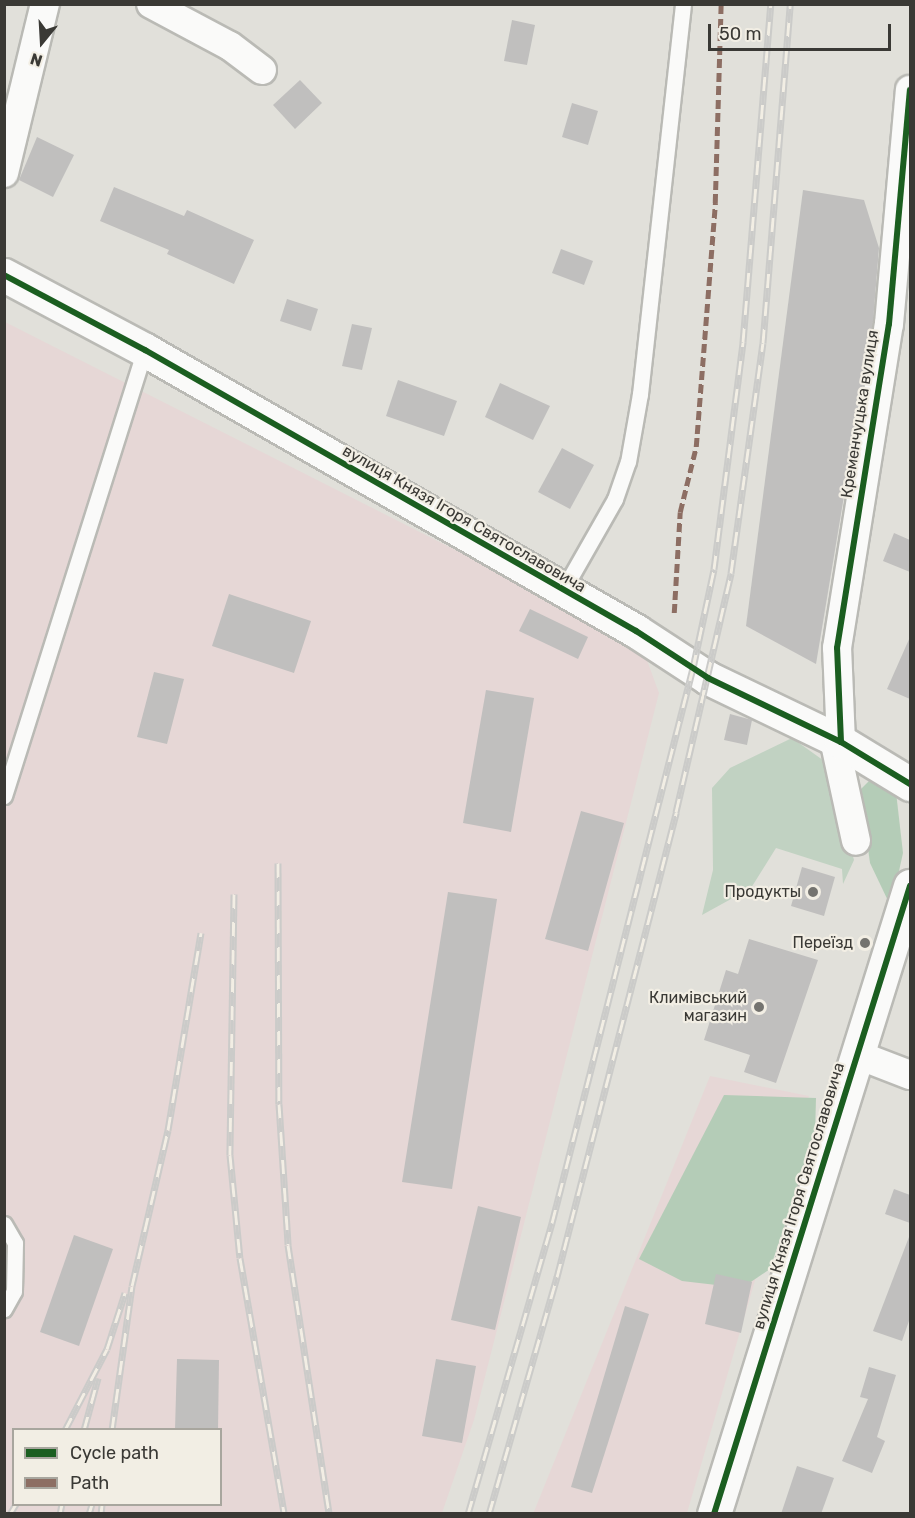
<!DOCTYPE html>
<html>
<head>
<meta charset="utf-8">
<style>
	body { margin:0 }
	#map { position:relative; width:915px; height:1518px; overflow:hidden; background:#e1e0da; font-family:Rubik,sans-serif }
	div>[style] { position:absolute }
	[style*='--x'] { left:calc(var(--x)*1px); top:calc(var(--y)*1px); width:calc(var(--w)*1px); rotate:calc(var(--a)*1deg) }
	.industrial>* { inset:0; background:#e6d7d6 }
	.green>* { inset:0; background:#c1d2c2 }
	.forest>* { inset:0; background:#b4ccb7 }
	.building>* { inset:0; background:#c0bfbe }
	.roads { filter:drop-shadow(2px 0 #babab5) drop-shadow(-2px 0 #babab5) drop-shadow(0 2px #babab5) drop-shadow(0 -2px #babab5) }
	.service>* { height:15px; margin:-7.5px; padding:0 7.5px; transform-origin:7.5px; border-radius:7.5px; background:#fafaf9 }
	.minor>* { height:28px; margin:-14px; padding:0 14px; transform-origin:14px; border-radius:14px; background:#fafaf9 }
	.tertiary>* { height:33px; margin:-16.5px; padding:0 16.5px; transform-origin:16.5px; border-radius:16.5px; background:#fafaf9 }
	.rail>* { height:7px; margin-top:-3.5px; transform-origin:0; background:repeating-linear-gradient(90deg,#f2eee4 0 14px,#cbcbc9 0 28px); box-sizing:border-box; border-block:2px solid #cbcbc9 }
	.quiet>* { height:4.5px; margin-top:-2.25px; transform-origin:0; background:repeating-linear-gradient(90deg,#8d6e63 0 9px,transparent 0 13.5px) }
	.cycleway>* { height:6px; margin:-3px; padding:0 3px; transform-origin:3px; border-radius:3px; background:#1b5e20 }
	.dots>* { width:16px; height:16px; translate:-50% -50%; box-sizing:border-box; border:3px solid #f2eee4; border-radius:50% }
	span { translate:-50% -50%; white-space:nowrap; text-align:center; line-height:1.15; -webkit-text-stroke:4.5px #f2eee4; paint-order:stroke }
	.street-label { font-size:16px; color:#3a3935 }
	.poi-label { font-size:16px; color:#3a3935 }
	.right { translate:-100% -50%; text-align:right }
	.frame { position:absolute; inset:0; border:6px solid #3a3935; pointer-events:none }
	.legend { position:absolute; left:12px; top:1428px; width:210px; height:78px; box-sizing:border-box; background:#f2eee4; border:2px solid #a8a69e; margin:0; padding:8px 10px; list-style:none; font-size:18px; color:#3a3935 }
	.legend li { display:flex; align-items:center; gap:12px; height:30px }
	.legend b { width:30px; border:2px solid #a8a69e }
	.north { position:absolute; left:12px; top:12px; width:60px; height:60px; -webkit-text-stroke:4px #f2eee4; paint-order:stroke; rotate:198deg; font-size:16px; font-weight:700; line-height:24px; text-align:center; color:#3a3935 }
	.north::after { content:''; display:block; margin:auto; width:21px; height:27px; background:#3a3935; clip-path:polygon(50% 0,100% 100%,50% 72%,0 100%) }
	.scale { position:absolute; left:708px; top:24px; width:183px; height:27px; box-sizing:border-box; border:3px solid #3a3935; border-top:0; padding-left:8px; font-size:18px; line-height:21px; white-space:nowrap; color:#3a3935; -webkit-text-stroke:4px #f2eee4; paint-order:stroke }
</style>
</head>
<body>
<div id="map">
	<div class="industrial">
		<div style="clip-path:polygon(evenodd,5px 322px,641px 644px,659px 693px,474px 1420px,442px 1513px,5px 1514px,5px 322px,14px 1430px,220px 1430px,220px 1504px,14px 1504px,14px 1430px)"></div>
		<div style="clip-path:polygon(710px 1076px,809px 1096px,687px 1513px,533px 1514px)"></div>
	</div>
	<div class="green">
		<div style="clip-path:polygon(792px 738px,827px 763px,854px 860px,843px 884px,842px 869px,776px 848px,751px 888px,702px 915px,713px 870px,712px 788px,730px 768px)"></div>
	</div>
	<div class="forest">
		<div style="clip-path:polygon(876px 774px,896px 792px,903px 853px,891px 907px,870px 863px,860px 790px)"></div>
		<div style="clip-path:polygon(724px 1095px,816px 1098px,815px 1135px,770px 1269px,742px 1288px,682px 1281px,639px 1259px)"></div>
	</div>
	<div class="building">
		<div style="clip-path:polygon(512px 20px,535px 25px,527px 65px,504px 61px)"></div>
		<div style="clip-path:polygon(300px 80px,322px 103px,295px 129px,273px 105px)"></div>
		<div style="clip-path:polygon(572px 103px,598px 111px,588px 145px,562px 137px)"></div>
		<div style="clip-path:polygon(37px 137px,74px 155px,53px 197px,19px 180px)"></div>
		<div style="clip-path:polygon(114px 187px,184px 216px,187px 210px,254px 240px,234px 284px,167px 254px,169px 250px,100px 221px)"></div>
		<div style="clip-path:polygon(803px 190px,864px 200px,879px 248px,873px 322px,816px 664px,746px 626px)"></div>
		<div style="clip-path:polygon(561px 249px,593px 261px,584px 285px,552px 273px)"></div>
		<div style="clip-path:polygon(287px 299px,318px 309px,311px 331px,280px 321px)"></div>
		<div style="clip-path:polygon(352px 324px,372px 328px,362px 370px,342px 366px)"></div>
		<div style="clip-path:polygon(398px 380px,457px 401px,444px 436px,386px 416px)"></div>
		<div style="clip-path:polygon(500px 383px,550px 406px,533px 440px,485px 417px)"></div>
		<div style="clip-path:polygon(562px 448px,594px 465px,570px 509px,538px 492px)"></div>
		<div style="clip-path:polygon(894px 533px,910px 540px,910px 572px,883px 561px)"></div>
		<div style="clip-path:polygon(229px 594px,311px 621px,294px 673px,212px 646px)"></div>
		<div style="clip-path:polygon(530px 609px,588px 637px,578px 659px,519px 631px)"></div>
		<div style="clip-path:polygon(910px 637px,910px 699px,887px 689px)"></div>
		<div style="clip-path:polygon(154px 672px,184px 679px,167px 744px,137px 737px)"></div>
		<div style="clip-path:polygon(486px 690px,534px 698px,511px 832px,463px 823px)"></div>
		<div style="clip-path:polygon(730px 714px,752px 720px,747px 745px,724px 740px)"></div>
		<div style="clip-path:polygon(581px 811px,624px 823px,588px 951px,545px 939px)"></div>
		<div style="clip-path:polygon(802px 867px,835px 877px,824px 916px,791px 906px)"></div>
		<div style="clip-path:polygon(448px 892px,497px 899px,452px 1189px,402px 1182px)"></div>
		<div style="clip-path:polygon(749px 939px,818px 960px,776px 1083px,744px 1072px,750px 1055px,704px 1040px,726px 970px,738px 974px)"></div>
		<div style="clip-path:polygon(894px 1189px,910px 1195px,910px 1223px,885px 1214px)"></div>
		<div style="clip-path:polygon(478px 1206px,521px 1217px,495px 1330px,451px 1320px)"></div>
		<div style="clip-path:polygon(74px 1235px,113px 1249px,79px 1346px,40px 1332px)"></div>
		<div style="clip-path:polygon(909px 1237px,910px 1318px,902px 1341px,873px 1331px)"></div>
		<div style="clip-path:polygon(716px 1274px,752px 1282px,741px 1333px,705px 1324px)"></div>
		<div style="clip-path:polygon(625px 1306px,649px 1314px,592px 1493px,571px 1487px)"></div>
		<div style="clip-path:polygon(177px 1359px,219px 1360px,218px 1430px,175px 1430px)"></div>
		<div style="clip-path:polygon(436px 1359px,476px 1366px,462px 1443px,422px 1436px)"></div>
		<div style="clip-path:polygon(869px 1367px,896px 1375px,877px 1437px,885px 1441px,872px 1473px,842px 1461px,868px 1399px,860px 1397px)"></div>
		<div style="clip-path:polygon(797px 1466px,834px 1478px,821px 1514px,781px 1514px)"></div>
	</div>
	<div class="roads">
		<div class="service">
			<div style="--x:562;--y:592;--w:107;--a:-60.3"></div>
			<div style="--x:615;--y:499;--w:39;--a:-71"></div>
			<div style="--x:628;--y:462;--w:69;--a:-80"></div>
			<div style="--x:640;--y:394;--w:392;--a:-83.7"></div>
			<div style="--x:4;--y:796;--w:468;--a:-72.5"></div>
			<div style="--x:4;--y:1224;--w:22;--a:60"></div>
			<div style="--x:15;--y:1243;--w:48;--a:91.2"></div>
			<div style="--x:14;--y:1291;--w:21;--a:119"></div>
		</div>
		<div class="minor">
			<div style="--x:151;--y:4;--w:89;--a:28"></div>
			<div style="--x:230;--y:46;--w:40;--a:37"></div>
			<div style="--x:4;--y:173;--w:174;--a:-76.4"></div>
			<div style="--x:834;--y:739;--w:104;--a:77.8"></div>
			<div style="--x:841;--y:742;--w:94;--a:-92.4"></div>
			<div style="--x:837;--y:648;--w:328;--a:-80.9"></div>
			<div style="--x:889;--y:324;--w:235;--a:-84.9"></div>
			<div style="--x:858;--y:1055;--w:56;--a:21"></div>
		</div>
		<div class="tertiary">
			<div style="--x:4;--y:275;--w:160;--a:28"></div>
			<div style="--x:145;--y:350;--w:566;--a:29.78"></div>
			<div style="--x:636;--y:631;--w:86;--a:33.1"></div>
			<div style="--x:708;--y:678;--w:148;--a:25.7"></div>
			<div style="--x:841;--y:742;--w:81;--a:31.3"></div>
			<div style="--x:714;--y:1514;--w:658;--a:-72.67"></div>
		</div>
	</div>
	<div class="rail">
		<div style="--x:278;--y:863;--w:241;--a:89.8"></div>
		<div style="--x:279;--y:1104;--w:141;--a:86.3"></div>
		<div style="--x:288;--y:1245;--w:272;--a:81.3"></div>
		<div style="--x:234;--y:894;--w:261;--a:90.9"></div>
		<div style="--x:230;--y:1155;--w:103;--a:84.5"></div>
		<div style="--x:240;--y:1258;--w:260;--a:80.2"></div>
		<div style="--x:65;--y:1430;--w:91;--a:-62.6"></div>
		<div style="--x:107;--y:1349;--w:59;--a:-72.2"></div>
		<div style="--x:84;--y:1430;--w:54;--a:-74.9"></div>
		<div style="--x:112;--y:1430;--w:145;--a:-82.1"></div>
		<div style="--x:132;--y:1286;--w:160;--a:-77"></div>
		<div style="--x:168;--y:1130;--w:200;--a:-80.5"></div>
		<div style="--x:10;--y:1514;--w:12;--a:-59"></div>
		<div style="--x:60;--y:1514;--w:10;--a:-79"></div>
		<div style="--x:89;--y:1514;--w:10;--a:-73"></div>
		<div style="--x:101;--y:1514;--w:10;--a:-84"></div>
		<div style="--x:468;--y:1514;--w:303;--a:-73.9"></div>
		<div style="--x:552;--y:1223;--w:573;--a:-75.75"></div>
		<div style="--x:693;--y:668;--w:101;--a:-78"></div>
		<div style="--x:714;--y:569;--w:229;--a:-82.7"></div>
		<div style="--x:743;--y:342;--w:339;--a:-85.3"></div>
		<div style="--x:489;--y:1514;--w:247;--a:-74"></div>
		<div style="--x:557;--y:1277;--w:480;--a:-75.6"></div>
		<div style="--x:676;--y:812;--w:245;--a:-77"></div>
		<div style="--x:731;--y:573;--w:232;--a:-82.1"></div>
		<div style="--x:763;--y:343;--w:340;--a:-85.4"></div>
	</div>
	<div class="quiet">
		<div style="--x:674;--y:613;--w:101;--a:-86.6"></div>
		<div style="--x:680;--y:512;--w:67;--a:-76.2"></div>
		<div style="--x:696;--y:447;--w:245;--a:-85.5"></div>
		<div style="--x:715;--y:203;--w:199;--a:-88.3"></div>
	</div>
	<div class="cycleway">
		<div style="--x:4;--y:275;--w:160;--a:28"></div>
		<div style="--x:145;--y:350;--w:566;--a:29.78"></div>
		<div style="--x:636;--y:631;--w:86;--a:33.1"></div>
		<div style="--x:708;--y:678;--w:148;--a:25.7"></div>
		<div style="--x:841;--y:742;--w:81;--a:31.3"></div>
		<div style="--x:841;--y:742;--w:94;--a:-92.4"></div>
		<div style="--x:837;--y:648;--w:328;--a:-80.9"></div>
		<div style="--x:889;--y:324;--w:235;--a:-84.9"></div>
		<div style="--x:714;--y:1514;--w:658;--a:-72.67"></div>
	</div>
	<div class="dots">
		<div style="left:813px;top:892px;background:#74736f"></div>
		<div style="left:865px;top:943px;background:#74736f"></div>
		<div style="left:759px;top:1007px;background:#74736f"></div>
	</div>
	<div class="street-label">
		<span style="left:860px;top:414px;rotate:-81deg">Кременчуцька вулиця</span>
		<span style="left:464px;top:519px;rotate:30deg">вулиця Князя Ігоря Святославовича</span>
		<span style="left:799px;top:1196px;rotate:-73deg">вулиця Князя Ігоря Святославовича</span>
	</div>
	<div class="poi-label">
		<span class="right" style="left:801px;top:892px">Продукты</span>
		<span class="right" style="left:853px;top:943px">Переїзд</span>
		<span class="right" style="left:747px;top:1007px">Климівський<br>магазин</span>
	</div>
	<div class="frame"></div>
	<ul class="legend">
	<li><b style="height:8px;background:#1b5e20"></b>Cycle path</li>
	<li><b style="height:8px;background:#8d6e63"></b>Path</li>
	</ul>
	<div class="north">N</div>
	<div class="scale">50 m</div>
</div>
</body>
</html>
